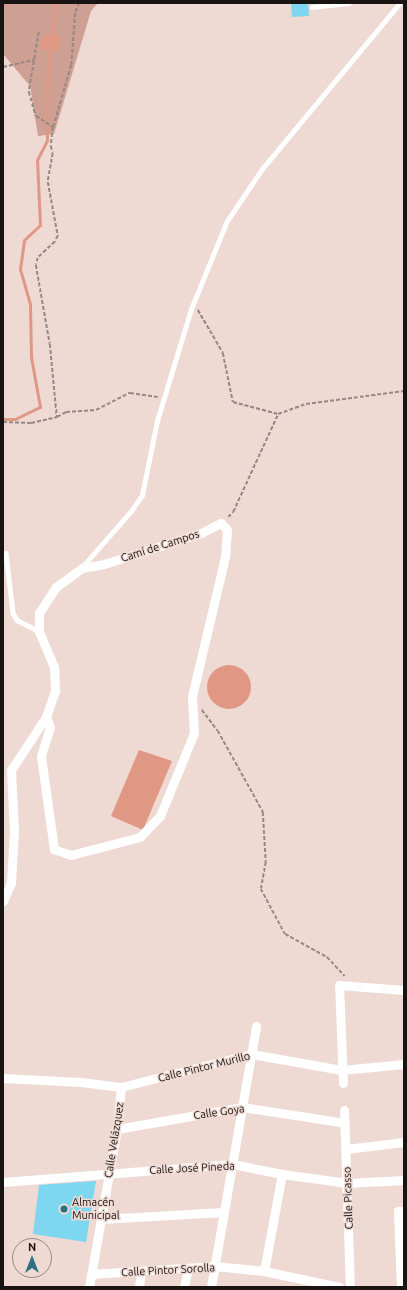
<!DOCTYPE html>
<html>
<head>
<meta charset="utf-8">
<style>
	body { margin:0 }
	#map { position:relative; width:407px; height:1290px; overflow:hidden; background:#eed9d3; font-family:Ubuntu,sans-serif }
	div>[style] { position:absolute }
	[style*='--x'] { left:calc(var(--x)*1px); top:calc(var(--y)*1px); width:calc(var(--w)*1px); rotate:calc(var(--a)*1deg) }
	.green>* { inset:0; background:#cea093 }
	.water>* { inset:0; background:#e09884 }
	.round { border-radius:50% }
	.stream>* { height:3px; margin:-1.5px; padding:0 1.5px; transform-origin:1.5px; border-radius:1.5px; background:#e09884 }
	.canal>* { height:10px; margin:-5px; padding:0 5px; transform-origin:5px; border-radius:5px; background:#e09884 }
	.building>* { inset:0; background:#7ed7f0 }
	.path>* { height:1.5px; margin-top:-0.75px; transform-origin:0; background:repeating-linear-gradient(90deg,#978884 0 4px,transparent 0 6px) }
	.lane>* { height:4.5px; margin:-2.25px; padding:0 2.25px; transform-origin:2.25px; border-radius:2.25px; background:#fff }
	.street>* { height:9px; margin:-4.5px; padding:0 4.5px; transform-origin:4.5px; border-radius:4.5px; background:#fff }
	.dots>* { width:11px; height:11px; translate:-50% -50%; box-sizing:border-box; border:2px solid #eed9d3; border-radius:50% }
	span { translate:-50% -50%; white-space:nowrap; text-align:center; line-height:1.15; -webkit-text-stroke:3px #eed9d3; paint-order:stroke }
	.street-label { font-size:11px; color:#191311 }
	.poi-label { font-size:11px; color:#191311 }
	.left { translate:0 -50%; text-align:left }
	.frame { position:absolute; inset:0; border:4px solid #191311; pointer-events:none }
	.north { position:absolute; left:12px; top:1238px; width:40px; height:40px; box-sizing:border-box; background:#eed9d3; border:1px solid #998a85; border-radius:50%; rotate:0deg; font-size:11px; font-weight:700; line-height:16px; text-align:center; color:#191311 }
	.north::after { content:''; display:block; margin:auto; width:14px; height:18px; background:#2d7081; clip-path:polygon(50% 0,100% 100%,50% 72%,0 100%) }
</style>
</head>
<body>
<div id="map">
	<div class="green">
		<div style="clip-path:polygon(3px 3px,98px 3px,91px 11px,54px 134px,38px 136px,30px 86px,3px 54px)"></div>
	</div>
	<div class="water">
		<div class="round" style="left:207px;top:665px;width:44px;height:44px"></div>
		<div style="clip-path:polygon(139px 750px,172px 761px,143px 830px,111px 816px)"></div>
	</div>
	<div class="stream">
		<div style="--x:3;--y:419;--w:12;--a:0"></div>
		<div style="--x:15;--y:419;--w:28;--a:-26"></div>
		<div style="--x:40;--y:407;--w:51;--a:-100.2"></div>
		<div style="--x:31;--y:357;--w:53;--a:-91.1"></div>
		<div style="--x:30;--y:304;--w:36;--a:-106"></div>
		<div style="--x:20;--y:269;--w:29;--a:-82"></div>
		<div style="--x:24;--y:240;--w:22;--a:-43"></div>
		<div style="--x:40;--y:225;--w:65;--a:-92.6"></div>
		<div style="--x:37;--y:160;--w:22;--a:-63"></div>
		<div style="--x:47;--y:140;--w:57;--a:-90"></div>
		<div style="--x:47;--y:83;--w:80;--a:-84.3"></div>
	</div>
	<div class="canal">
		<div style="--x:45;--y:45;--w:7;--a:-56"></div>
		<div style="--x:49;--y:39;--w:5;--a:0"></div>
		<div style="--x:54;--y:39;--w:7;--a:82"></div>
	</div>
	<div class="building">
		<div style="clip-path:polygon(291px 3px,308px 3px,309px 16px,292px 17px)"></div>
		<div style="clip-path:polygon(96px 1181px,86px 1242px,33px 1234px,39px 1185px)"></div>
	</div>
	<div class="path">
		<div style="--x:39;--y:32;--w:61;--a:99.5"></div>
		<div style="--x:29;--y:92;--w:25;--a:74"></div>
		<div style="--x:36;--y:116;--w:20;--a:33"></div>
		<div style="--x:53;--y:127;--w:19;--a:96"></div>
		<div style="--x:51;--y:146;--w:7;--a:74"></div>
		<div style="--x:53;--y:153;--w:29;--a:100"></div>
		<div style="--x:48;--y:182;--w:55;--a:79.5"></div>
		<div style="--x:58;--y:236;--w:7;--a:117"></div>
		<div style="--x:55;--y:242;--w:23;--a:137"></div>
		<div style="--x:38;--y:258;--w:7;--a:106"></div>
		<div style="--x:36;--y:265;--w:80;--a:80"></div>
		<div style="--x:50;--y:344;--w:73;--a:84.5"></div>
		<div style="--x:3;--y:67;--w:32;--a:-13"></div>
		<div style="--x:53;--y:127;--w:65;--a:-73.8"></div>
		<div style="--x:71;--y:65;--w:53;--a:-85.7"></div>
		<div style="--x:75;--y:12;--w:10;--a:-66"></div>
		<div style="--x:198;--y:310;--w:50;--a:59.8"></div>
		<div style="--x:223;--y:353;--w:50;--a:78.5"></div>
		<div style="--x:233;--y:402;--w:47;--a:14.9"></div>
		<div style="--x:3;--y:422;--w:28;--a:2"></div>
		<div style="--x:31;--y:423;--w:27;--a:-13"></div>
		<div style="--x:57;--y:417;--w:10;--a:-29"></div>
		<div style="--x:66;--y:412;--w:30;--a:-4"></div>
		<div style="--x:96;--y:410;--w:38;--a:-27"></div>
		<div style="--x:130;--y:393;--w:28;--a:8"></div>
		<div style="--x:228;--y:517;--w:7;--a:-45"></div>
		<div style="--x:233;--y:512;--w:108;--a:-65.3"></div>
		<div style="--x:278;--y:414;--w:30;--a:-20"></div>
		<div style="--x:306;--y:404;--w:99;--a:-7.6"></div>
		<div style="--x:202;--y:710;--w:26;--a:53"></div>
		<div style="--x:218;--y:731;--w:93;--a:60.9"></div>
		<div style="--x:263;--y:812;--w:50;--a:86.6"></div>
		<div style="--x:266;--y:862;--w:27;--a:100"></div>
		<div style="--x:261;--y:889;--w:51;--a:61.9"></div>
		<div style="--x:285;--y:934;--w:48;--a:28.7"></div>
		<div style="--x:327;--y:957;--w:26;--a:47"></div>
	</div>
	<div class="lane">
		<div style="--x:312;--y:7;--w:37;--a:-6"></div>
		<div style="--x:3;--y:553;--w:3;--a:0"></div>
		<div style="--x:6;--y:553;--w:60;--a:83.3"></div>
		<div style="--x:13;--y:613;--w:8;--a:60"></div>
		<div style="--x:17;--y:620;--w:25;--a:27"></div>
		<div style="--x:83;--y:566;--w:73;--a:-48.9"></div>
		<div style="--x:131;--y:511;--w:19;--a:-55"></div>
		<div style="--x:142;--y:495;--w:76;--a:-78.5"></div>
		<div style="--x:157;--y:421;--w:117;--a:-73.1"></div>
		<div style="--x:191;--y:309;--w:95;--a:-67.8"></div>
		<div style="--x:227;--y:221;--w:63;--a:-56.1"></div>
		<div style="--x:262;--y:169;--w:216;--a:-50.3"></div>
	</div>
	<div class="street">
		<div style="--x:11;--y:770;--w:64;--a:-56.6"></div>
		<div style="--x:46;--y:717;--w:28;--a:-71"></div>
		<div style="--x:55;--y:691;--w:24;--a:-92"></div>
		<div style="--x:54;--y:667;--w:39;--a:-113"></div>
		<div style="--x:39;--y:631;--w:18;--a:-90"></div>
		<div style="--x:39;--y:613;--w:31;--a:-57"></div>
		<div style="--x:56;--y:587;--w:32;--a:-36"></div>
		<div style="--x:82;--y:568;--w:22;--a:-10"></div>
		<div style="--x:104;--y:564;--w:102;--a:-17.7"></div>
		<div style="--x:201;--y:533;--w:22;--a:-27"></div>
		<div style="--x:221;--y:523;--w:9;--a:49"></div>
		<div style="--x:227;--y:530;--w:27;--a:94"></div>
		<div style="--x:225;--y:557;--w:144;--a:103.3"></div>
		<div style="--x:192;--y:697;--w:36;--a:87"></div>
		<div style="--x:194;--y:733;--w:90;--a:112.3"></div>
		<div style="--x:160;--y:816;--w:29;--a:134"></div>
		<div style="--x:140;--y:837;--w:71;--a:165.4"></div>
		<div style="--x:71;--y:855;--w:18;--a:-161"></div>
		<div style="--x:54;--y:849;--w:94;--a:-98"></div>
		<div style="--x:41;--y:756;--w:30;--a:-73"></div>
		<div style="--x:50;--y:727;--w:11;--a:-112"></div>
		<div style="--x:3;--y:901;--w:20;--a:-66"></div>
		<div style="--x:11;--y:883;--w:52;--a:-86.7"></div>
		<div style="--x:14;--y:831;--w:61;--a:-92.8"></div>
		<div style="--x:3;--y:1078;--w:78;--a:2.9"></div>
		<div style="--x:81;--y:1082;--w:40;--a:7.1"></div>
		<div style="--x:121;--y:1087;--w:134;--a:-14.2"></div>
		<div style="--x:251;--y:1054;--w:92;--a:10"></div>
		<div style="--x:342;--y:1070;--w:62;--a:-5.5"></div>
		<div style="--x:343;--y:1083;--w:98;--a:-92.3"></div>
		<div style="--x:339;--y:985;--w:65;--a:4.4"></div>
		<div style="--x:344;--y:1110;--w:177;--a:88.1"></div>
		<div style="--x:117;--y:1129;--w:127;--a:-10"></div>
		<div style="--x:242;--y:1107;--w:104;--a:8.8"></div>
		<div style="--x:346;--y:1149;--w:58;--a:-6.9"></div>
		<div style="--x:3;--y:1182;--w:230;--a:-4.5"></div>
		<div style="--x:232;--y:1164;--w:51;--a:11.3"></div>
		<div style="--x:282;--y:1174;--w:66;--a:7.9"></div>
		<div style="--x:347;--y:1183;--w:57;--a:-3"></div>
		<div style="--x:101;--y:1219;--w:123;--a:-3.3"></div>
		<div style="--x:264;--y:1271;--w:99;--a:-79.5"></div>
		<div style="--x:91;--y:1274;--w:124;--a:-3.7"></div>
		<div style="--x:215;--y:1266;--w:49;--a:5.8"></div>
		<div style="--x:264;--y:1271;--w:77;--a:12"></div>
		<div style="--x:89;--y:1287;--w:160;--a:-80"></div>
		<div style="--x:117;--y:1129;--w:42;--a:-84.6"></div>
		<div style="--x:139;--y:1287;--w:16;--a:-83"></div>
		<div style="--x:184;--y:1287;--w:19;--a:-78"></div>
		<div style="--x:211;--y:1287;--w:265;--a:-80.2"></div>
		<div style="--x:401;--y:1287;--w:76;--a:-92.3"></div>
		<div style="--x:398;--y:1211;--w:6;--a:0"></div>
	</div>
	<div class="dots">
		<div style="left:64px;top:1209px;background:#2d7081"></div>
	</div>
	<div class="street-label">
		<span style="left:160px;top:546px;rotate:-18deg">Camí de Campos</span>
		<span style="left:204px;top:1067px;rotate:-14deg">Calle Pintor Murillo</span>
		<span style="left:219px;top:1112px;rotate:-8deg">Calle Goya</span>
		<span style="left:114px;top:1140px;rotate:-81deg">Calle Velázquez</span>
		<span style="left:192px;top:1168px;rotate:-3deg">Calle José Pineda</span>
		<span style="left:348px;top:1198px;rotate:-92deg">Calle Picasso</span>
		<span style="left:168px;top:1270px;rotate:-3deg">Calle Pintor Sorolla</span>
	</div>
	<div class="poi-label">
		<span class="left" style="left:72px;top:1209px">Almacén<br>Municipal</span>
	</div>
	<div class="frame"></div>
	<div class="north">N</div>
</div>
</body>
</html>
